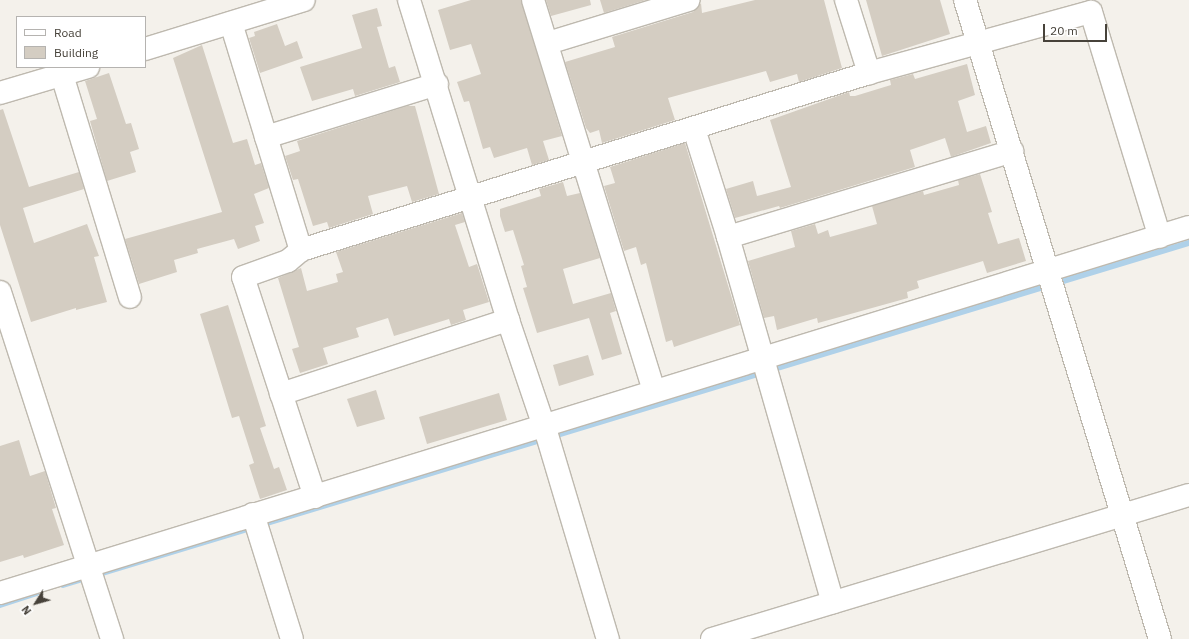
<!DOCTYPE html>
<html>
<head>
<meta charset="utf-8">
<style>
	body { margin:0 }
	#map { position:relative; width:1189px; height:639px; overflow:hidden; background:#f4f1eb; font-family:"IBM Plex Sans",sans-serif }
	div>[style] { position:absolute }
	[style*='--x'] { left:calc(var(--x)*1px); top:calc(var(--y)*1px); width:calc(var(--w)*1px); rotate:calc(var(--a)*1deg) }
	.stream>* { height:6px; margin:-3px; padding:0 3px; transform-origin:3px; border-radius:3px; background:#afd1e9 }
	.building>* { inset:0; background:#d4cdc2 }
	.roads { filter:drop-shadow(1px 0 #beb9af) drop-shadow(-1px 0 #beb9af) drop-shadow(0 1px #beb9af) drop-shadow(0 -1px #beb9af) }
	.minor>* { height:22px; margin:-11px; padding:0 11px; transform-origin:11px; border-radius:11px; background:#fff }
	span { translate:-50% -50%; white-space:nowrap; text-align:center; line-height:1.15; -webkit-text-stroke:4px #fff; paint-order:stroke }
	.legend { position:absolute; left:16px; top:16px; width:130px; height:52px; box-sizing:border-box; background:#fff; border:1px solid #b5b3b0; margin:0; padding:5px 7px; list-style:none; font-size:12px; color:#47423a }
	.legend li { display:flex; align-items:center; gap:8px; height:20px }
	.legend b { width:20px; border:1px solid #b5b3b0 }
	.north { position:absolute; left:16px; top:583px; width:40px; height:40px; -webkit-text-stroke:3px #fff; paint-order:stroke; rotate:233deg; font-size:11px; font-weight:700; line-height:16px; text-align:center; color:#47423a }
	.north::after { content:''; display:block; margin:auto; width:14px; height:18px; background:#47423a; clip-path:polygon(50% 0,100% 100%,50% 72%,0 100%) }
	.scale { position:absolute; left:1043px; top:24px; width:64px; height:18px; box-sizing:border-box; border:2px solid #47423a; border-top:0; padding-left:5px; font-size:12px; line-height:14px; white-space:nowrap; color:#47423a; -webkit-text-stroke:3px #fff; paint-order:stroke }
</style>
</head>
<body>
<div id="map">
	<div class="stream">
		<div style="--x:63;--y:585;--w:1177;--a:-16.9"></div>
		<div style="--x:0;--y:605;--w:38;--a:-18"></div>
	</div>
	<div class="building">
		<div style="clip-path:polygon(471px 0,521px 0,562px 136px,543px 141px,549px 160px,532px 165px,527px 148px,494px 158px,490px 147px,483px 149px,469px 101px,464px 102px,457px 82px,481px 74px,471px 44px,450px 50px,438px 10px)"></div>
		<div style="clip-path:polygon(546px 0,590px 0,591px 5px,551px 16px)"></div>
		<div style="clip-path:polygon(600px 0,646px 0,604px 13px)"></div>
		<div style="clip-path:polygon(755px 0,824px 0,842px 68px,799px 82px,797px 74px,770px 82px,766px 71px,668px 98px,675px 120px,602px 143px,599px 130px,590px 133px,586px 128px,565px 62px,615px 47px,612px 37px,693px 12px,701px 3px,702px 13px)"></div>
		<div style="clip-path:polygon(866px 0,940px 0,950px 34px,882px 56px)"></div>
		<div style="clip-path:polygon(377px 8px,382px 26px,377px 27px,389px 68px,395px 66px,400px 82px,355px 96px,353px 89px,312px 101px,300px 67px,362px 48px,352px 15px)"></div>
		<div style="clip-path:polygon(277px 24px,285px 46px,297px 41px,303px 58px,260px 73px,249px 38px,255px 36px,254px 32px)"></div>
		<div style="clip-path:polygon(202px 45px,233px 143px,247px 139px,255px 165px,261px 163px,269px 188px,254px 194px,264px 223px,255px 226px,260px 241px,238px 249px,234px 239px,197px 249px,198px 253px,174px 260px,177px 272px,139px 284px,125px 239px,222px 212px,173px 58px)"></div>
		<div style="clip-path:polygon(967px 64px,975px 95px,958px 101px,967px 132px,986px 126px,991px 143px,951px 157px,945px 138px,910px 150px,915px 167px,780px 208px,779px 206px,735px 218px,726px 189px,753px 181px,757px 196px,791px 187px,770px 120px,849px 92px,850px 96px,855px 96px,891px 85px,890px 80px,913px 74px,915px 79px)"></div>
		<div style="clip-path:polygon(109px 73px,126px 124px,131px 123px,139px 149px,130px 152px,136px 172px,107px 181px,90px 121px,97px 119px,85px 81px)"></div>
		<div style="clip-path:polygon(407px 106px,415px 106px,439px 194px,412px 202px,407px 186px,368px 196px,373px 214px,329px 228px,327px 222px,313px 226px,298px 179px,293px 180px,285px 156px,300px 151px,297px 141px)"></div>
		<div style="clip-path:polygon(3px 109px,29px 187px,79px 172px,84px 189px,23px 208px,34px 243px,87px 224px,99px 256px,94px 257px,107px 302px,76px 310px,76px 308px,31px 322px,0 225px,0 110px)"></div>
		<div style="clip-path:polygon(685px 143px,740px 325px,674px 347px,672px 340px,666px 342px,646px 263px,641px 265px,636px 247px,624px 251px,604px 186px,615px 183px,610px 167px)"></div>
		<div style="clip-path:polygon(980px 174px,992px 212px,988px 213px,998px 244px,1019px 238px,1026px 261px,987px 273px,983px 261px,917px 281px,919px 288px,907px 292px,908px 298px,818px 323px,817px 318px,777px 330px,774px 316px,764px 318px,748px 261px,795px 247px,791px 231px,815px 224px,818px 234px,828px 230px,830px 237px,877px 224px,872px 206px,923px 191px,924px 195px,959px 185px,958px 180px)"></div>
		<div style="clip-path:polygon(563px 182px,567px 196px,580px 193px,600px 258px,563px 269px,573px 304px,611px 293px,616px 311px,610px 313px,622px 354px,602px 360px,589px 318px,537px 333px,523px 288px,527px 287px,521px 266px,524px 265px,513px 230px,505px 232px,500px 216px,500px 209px,541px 196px,539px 189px)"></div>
		<div style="clip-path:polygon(462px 213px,465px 222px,455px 225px,469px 267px,477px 264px,489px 302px,463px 310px,466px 320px,451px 325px,449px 319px,394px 336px,388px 318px,356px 328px,359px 337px,323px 348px,328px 364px,300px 373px,292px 349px,299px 347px,278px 278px,301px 268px,307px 291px,338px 282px,336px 274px,343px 272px,336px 252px)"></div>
		<div style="clip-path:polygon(228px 305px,266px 426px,260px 428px,274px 469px,279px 467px,287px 490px,260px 499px,249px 465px,254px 463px,239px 416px,232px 418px,200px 314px)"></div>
		<div style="clip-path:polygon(588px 355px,594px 375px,559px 386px,553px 365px)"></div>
		<div style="clip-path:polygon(376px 390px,385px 419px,357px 427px,347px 399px)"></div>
		<div style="clip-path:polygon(499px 393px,507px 420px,427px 444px,419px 417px)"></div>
		<div style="clip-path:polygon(19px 440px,30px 476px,45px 471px,56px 508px,52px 509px,64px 545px,24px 558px,23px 555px,0 562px,0 446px)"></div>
	</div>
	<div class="roads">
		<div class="minor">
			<div style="--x:409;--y:0;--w:335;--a:72.8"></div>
			<div style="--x:508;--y:320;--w:121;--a:71.3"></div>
			<div style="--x:547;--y:435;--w:213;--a:73.4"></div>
			<div style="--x:533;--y:0;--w:408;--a:72.8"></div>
			<div style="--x:846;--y:0;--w:77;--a:72.5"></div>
			<div style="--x:965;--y:0;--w:668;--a:73.03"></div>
			<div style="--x:231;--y:23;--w:238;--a:72.9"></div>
			<div style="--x:548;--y:43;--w:147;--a:-17"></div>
			<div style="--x:145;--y:49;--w:166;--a:-17.1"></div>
			<div style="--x:62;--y:75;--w:232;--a:73"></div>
			<div style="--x:0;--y:93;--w:92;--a:-16.5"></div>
			<div style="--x:694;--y:129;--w:113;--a:72.5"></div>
			<div style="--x:728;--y:237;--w:380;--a:74"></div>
			<div style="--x:266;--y:137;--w:179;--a:-17.2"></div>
			<div style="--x:728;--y:237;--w:297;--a:-16.8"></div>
			<div style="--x:0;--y:292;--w:365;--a:72.1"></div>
			<div style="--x:281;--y:394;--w:239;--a:-18.1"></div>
			<div style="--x:315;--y:497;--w:231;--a:-108.1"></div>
			<div style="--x:243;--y:277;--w:48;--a:-19.6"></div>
			<div style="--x:288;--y:261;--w:17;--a:-40"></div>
			<div style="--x:301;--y:250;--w:595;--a:-17.31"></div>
			<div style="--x:869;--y:73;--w:230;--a:-15.4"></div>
			<div style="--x:1091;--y:12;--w:235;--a:73"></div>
			<div style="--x:253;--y:514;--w:131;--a:72.7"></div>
			<div style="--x:0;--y:593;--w:1244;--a:-17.11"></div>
			<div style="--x:712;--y:639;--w:498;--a:-16.8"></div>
		</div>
	</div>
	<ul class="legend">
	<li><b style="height:5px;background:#fff"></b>Road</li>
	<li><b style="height:11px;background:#d4cdc2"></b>Building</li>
	</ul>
	<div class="north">N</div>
	<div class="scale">20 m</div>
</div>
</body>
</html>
